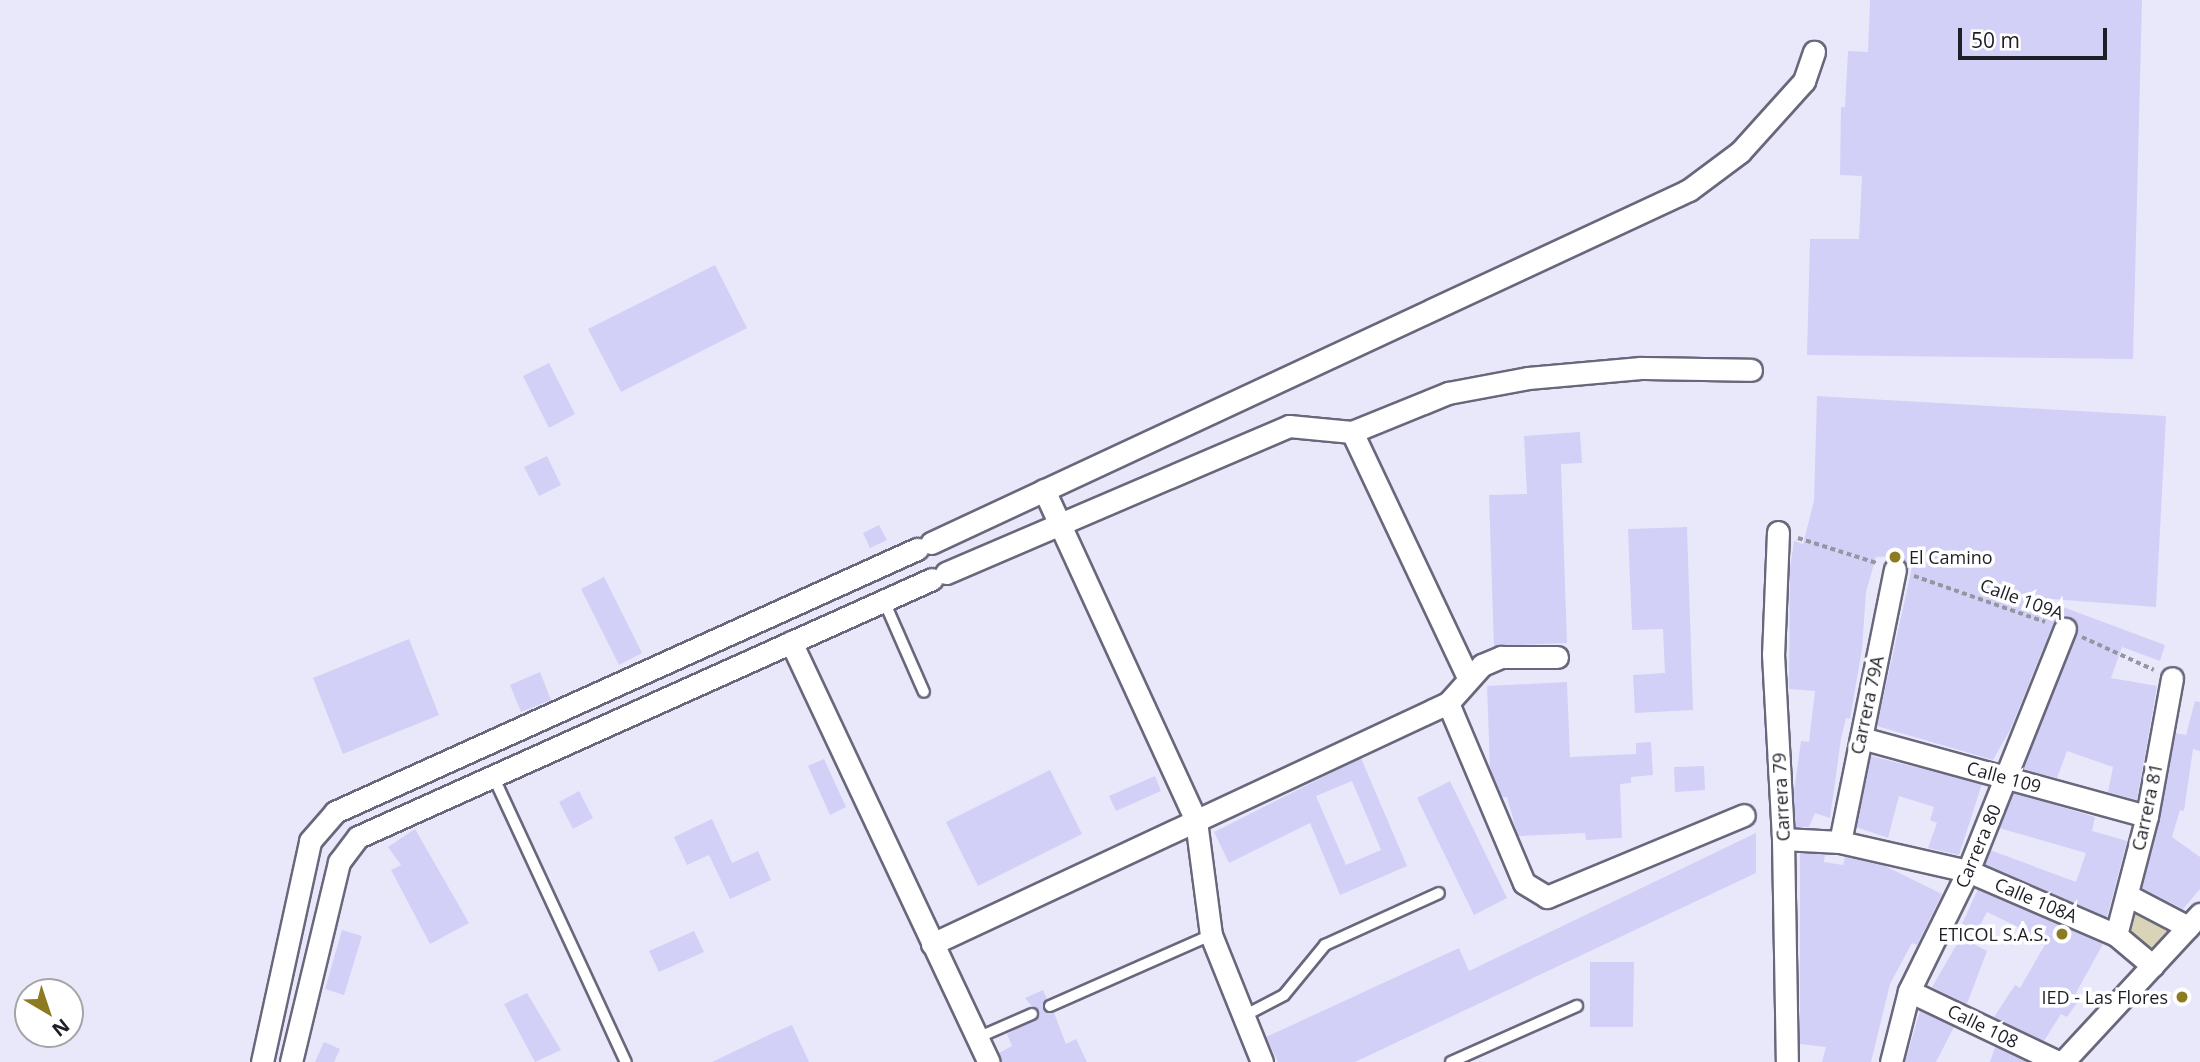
<!DOCTYPE html>
<html>
<head>
<meta charset="utf-8">
<style>
	body { margin:0 }
	#map { position:relative; width:2200px; height:1062px; overflow:hidden; background:#e9e8fb; font-family:"Open Sans",sans-serif }
	div>[style] { position:absolute }
	[style*='--x'] { left:calc(var(--x)*1px); top:calc(var(--y)*1px); width:calc(var(--w)*1px); rotate:calc(var(--a)*1deg) }
	.green>* { inset:0; background:#d9d4b7 }
	.building>* { inset:0; background:#d2d0f6 }
	.path>* { height:3.5px; margin-top:-1.75px; transform-origin:0; background:repeating-linear-gradient(90deg,#9595a3 0 5px,transparent 0 8.5px) }
	.roads { filter:drop-shadow(2px 0 #68677b) drop-shadow(-2px 0 #68677b) drop-shadow(0 2px #68677b) drop-shadow(0 -2px #68677b) }
	.lane>* { height:10px; margin:-5px; padding:0 5px; transform-origin:5px; border-radius:5px; background:#fff }
	.street>* { height:21px; margin:-10.5px; padding:0 10.5px; transform-origin:10.5px; border-radius:10.5px; background:#fff }
	.dots>* { width:19px; height:19px; translate:-50% -50%; box-sizing:border-box; border:4px solid #fff; border-radius:50% }
	span { translate:-50% -50%; white-space:nowrap; text-align:center; line-height:1.15; -webkit-text-stroke:7px #fff; paint-order:stroke }
	.poi-label { font-size:18px; color:#1e1e26 }
	.left { translate:0 -50%; text-align:left }
	.right { translate:-100% -50%; text-align:right }
	.street-label { font-size:18px; color:#1e1e26 }
	.north { position:absolute; left:14px; top:978px; width:70px; height:70px; box-sizing:border-box; background:#fff; border:2px solid #a5a5a8; border-radius:50%; rotate:141deg; font-size:19px; font-weight:700; line-height:28px; text-align:center; color:#1e1e26 }
	.north::after { content:''; display:block; margin:auto; width:24px; height:32px; background:#8c7b21; clip-path:polygon(50% 0,100% 100%,50% 72%,0 100%) }
	.scale { position:absolute; left:1958px; top:28px; width:149px; height:32px; box-sizing:border-box; border:4px solid #1e1e26; border-top:0; padding-left:9px; font-size:21px; line-height:24px; white-space:nowrap; color:#1e1e26; -webkit-text-stroke:5px #fff; paint-order:stroke }
</style>
</head>
<body>
<div id="map">
	<div class="green">
		<div style="clip-path:polygon(2137px 904px,2177px 924px,2150px 956px,2121px 938px)"></div>
	</div>
	<div class="building">
		<div style="clip-path:polygon(1870px 0,2142px 0,2133px 359px,1807px 355px,1810px 239px,1859px 239px,1862px 176px,1840px 175px,1841px 107px,1845px 107px,1848px 51px,1868px 52px)"></div>
		<div style="clip-path:polygon(715px 265px,747px 328px,621px 392px,588px 329px)"></div>
		<div style="clip-path:polygon(549px 363px,575px 414px,549px 428px,523px 376px)"></div>
		<div style="clip-path:polygon(1817px 396px,2166px 416px,2156px 607px,2039px 598px,2165px 645px,2160px 661px,2122px 647px,2111px 678px,2157px 686px,2137px 800px,2108px 792px,2113px 767px,2067px 751px,2057px 778px,2023px 769px,2077px 634px,2076px 621px,2069px 617px,2053px 624px,2010px 730px,1993px 760px,1877px 726px,1912px 567px,1898px 556px,1876px 557px,1866px 592px,1862px 649px,1850px 719px,1846px 718px,1841px 739px,1830px 818px,1815px 813px,1809px 827px,1795px 827px,1794px 792px,1801px 741px,1809px 742px,1815px 691px,1789px 689px,1790px 568px,1794px 541px,1803px 544px,1814px 501px)"></div>
		<div style="clip-path:polygon(1580px 432px,1582px 463px,1561px 464px,1567px 643px,1494px 646px,1489px 495px,1527px 494px,1524px 436px)"></div>
		<div style="clip-path:polygon(547px 456px,561px 485px,539px 496px,524px 467px)"></div>
		<div style="clip-path:polygon(879px 525px,887px 540px,870px 548px,863px 533px)"></div>
		<div style="clip-path:polygon(1687px 527px,1693px 710px,1635px 713px,1633px 675px,1665px 673px,1663px 629px,1632px 630px,1628px 529px)"></div>
		<div style="clip-path:polygon(604px 577px,642px 653px,619px 665px,581px 589px)"></div>
		<div style="clip-path:polygon(409px 639px,439px 715px,343px 754px,313px 678px)"></div>
		<div style="clip-path:polygon(540px 672px,551px 700px,521px 712px,510px 685px)"></div>
		<div style="clip-path:polygon(1567px 682px,1570px 757px,1636px 754px,1636px 743px,1651px 742px,1653px 775px,1631px 777px,1631px 783px,1620px 784px,1622px 838px,1586px 840px,1585px 833px,1518px 836px,1507px 797px,1502px 797px,1490px 769px,1487px 686px)"></div>
		<div style="clip-path:polygon(2195px 701px,2200px 702px,2200px 751px,2193px 749px,2184px 811px,2180px 810px,2172px 837px,2200px 857px,2200px 889px,2183px 909px,2142px 888px,2175px 733px,2186px 735px)"></div>
		<div style="clip-path:polygon(1871px 756px,1982px 784px,1959px 855px,1928px 848px,1937px 823px,1930px 820px,1934px 807px,1899px 796px,1888px 838px,1856px 827px)"></div>
		<div style="clip-path:polygon(evenodd,1361px 758px,1407px 866px,1340px 895px,1310px 823px,1229px 863px,1214px 832px,1361px 758px,1352px 781px,1381px 850px,1346px 865px,1316px 796px,1352px 781px)"></div>
		<div style="clip-path:polygon(824px 759px,846px 807px,830px 815px,808px 766px)"></div>
		<div style="clip-path:polygon(1704px 766px,1705px 790px,1675px 792px,1674px 767px)"></div>
		<div style="clip-path:polygon(1050px 770px,1082px 834px,978px 886px,946px 822px)"></div>
		<div style="clip-path:polygon(1155px 776px,1161px 791px,1116px 811px,1109px 796px)"></div>
		<div style="clip-path:polygon(1450px 781px,1507px 898px,1474px 915px,1417px 798px)"></div>
		<div style="clip-path:polygon(579px 791px,593px 818px,573px 829px,559px 802px)"></div>
		<div style="clip-path:polygon(2014px 793px,2095px 817px,2092px 831px,2127px 841px,2107px 917px,1985px 864px,1990px 850px,2076px 882px,2086px 853px,1999px 828px)"></div>
		<div style="clip-path:polygon(712px 819px,732px 863px,758px 851px,771px 880px,730px 899px,709px 855px,687px 865px,674px 837px)"></div>
		<div style="clip-path:polygon(415px 829px,469px 923px,430px 944px,391px 870px,401px 865px,388px 847px)"></div>
		<div style="clip-path:polygon(1756px 833px,1756px 873px,1355px 1062px,1278px 1062px,1266px 1037px,1459px 948px,1469px 971px)"></div>
		<div style="clip-path:polygon(1800px 853px,1825px 854px,1824px 862px,1843px 865px,1845px 857px,1885px 866px,1942px 894px,1917px 945px,1912px 943px,1890px 984px,1871px 1062px,1822px 1062px,1826px 1047px,1800px 1044px)"></div>
		<div style="clip-path:polygon(1978px 889px,2103px 944px,2076px 993px,2081px 997px,2067px 1017px,2061px 1014px,2044px 1041px,1994px 1017px,2015px 985px,2020px 988px,2047px 941px,1987px 912px,1976px 933px,1961px 926px)"></div>
		<div style="clip-path:polygon(342px 930px,362px 936px,344px 995px,325px 989px)"></div>
		<div style="clip-path:polygon(694px 931px,704px 952px,659px 972px,649px 951px)"></div>
		<div style="clip-path:polygon(1961px 937px,1987px 951px,1967px 1004px,1932px 987px)"></div>
		<div style="clip-path:polygon(1590px 962px,1634px 962px,1633px 1027px,1590px 1027px)"></div>
		<div style="clip-path:polygon(1043px 990px,1047px 999px,1043px 1010px,1054px 1013px,1066px 1044px,1076px 1039px,1087px 1062px,1002px 1062px,999px 1053px,1012px 1046px,1007px 1034px,1040px 1016px,1025px 998px)"></div>
		<div style="clip-path:polygon(527px 993px,561px 1050px,535px 1062px,504px 1004px)"></div>
		<div style="clip-path:polygon(1920px 1011px,1954px 1027px,1936px 1062px,1905px 1062px)"></div>
		<div style="clip-path:polygon(792px 1025px,809px 1062px,712px 1062px,775px 1032px)"></div>
		<div style="clip-path:polygon(324px 1042px,340px 1049px,334px 1062px,315px 1062px)"></div>
		<div style="clip-path:polygon(1995px 1047px,2027px 1062px,1990px 1062px)"></div>
	</div>
	<div class="path">
		<div style="--x:1798;--y:538;--w:83;--a:17.6"></div>
		<div style="--x:1914;--y:576;--w:139;--a:19.3"></div>
		<div style="--x:2082;--y:637;--w:79;--a:24.6"></div>
	</div>
	<div class="roads">
		<div class="lane">
			<div style="--x:884;--y:601;--w:99;--a:66.3"></div>
			<div style="--x:493;--y:776;--w:315;--a:65.1"></div>
			<div style="--x:1050;--y:1006;--w:176;--a:-23.8"></div>
			<div style="--x:1242;--y:1017;--w:47;--a:-27.6"></div>
			<div style="--x:1284;--y:995;--w:65;--a:-50.6"></div>
			<div style="--x:1325;--y:945;--w:125;--a:-24.5"></div>
			<div style="--x:977;--y:1038;--w:60;--a:-23.6"></div>
			<div style="--x:1451;--y:1062;--w:138;--a:-24"></div>
		</div>
		<div class="street">
			<div style="--x:1352;--y:432;--w:271;--a:64.7"></div>
			<div style="--x:1044;--y:490;--w:364;--a:65.3"></div>
			<div style="--x:1196;--y:821;--w:115;--a:82.5"></div>
			<div style="--x:1211;--y:935;--w:137;--a:68.1"></div>
			<div style="--x:1778;--y:532;--w:122;--a:92.3"></div>
			<div style="--x:1773;--y:654;--w:185;--a:86.9"></div>
			<div style="--x:1783;--y:839;--w:223;--a:89"></div>
			<div style="--x:931;--y:543;--w:836;--a:-24.97"></div>
			<div style="--x:1689;--y:190;--w:64;--a:-36.7"></div>
			<div style="--x:1740;--y:152;--w:96;--a:-48"></div>
			<div style="--x:1804;--y:81;--w:31;--a:-71"></div>
			<div style="--x:946;--y:573;--w:373;--a:-23.2"></div>
			<div style="--x:1289;--y:426;--w:63;--a:5.4"></div>
			<div style="--x:1352;--y:432;--w:104;--a:-22.1"></div>
			<div style="--x:1448;--y:393;--w:81;--a:-10.6"></div>
			<div style="--x:1528;--y:378;--w:113;--a:-5.1"></div>
			<div style="--x:1641;--y:368;--w:110;--a:1"></div>
			<div style="--x:791;--y:642;--w:464;--a:64.8"></div>
			<div style="--x:1448;--y:703;--w:195;--a:67.1"></div>
			<div style="--x:1524;--y:883;--w:27;--a:31"></div>
			<div style="--x:1547;--y:897;--w:213;--a:-22.6"></div>
			<div style="--x:1861;--y:738;--w:296;--a:15.3"></div>
			<div style="--x:1783;--y:839;--w:57;--a:3"></div>
			<div style="--x:1840;--y:842;--w:131;--a:12.8"></div>
			<div style="--x:1968;--y:871;--w:161;--a:23.4"></div>
			<div style="--x:2116;--y:935;--w:48;--a:40"></div>
			<div style="--x:1840;--y:842;--w:278;--a:-78.6"></div>
			<div style="--x:2127;--y:895;--w:69;--a:27.7"></div>
			<div style="--x:2116;--y:935;--w:123;--a:-75.4"></div>
			<div style="--x:2147;--y:816;--w:140;--a:-79.7"></div>
			<div style="--x:932;--y:944;--w:570;--a:-25.04"></div>
			<div style="--x:1448;--y:703;--w:51;--a:-48.2"></div>
			<div style="--x:1482;--y:665;--w:21;--a:-23"></div>
			<div style="--x:1501;--y:657;--w:56;--a:0"></div>
			<div style="--x:1909;--y:991;--w:165;--a:25.5"></div>
			<div style="--x:262;--y:1062;--w:226;--a:-77.7"></div>
			<div style="--x:310;--y:841;--w:38;--a:-49"></div>
			<div style="--x:335;--y:812;--w:639;--a:-24.32"></div>
			<div style="--x:291;--y:1062;--w:206;--a:-76.5"></div>
			<div style="--x:339;--y:862;--w:31;--a:-53"></div>
			<div style="--x:358;--y:837;--w:629;--a:-24.2"></div>
			<div style="--x:1891;--y:1062;--w:73;--a:-75.8"></div>
			<div style="--x:1909;--y:991;--w:134;--a:-63.8"></div>
			<div style="--x:1968;--y:871;--w:261;--a:-68.2"></div>
			<div style="--x:2063;--y:1062;--w:202;--a:-47.2"></div>
		</div>
	</div>
	<div class="dots">
		<div style="left:1895px;top:557px;background:#8c7b21"></div>
		<div style="left:2062px;top:934px;background:#8c7b21"></div>
		<div style="left:2182px;top:997px;background:#8c7b21"></div>
	</div>
	<div class="poi-label">
		<span class="left" style="left:1909px;top:557px">El Camino</span>
		<span class="right" style="left:2048px;top:934px">ETICOL S.A.S.</span>
		<span class="right" style="left:2168px;top:997px">IED - Las Flores</span>
	</div>
	<div class="street-label">
		<span style="left:2022px;top:599px;rotate:20deg">Calle 109A</span>
		<span style="left:1867px;top:705px;rotate:-78deg">Carrera 79A</span>
		<span style="left:2004px;top:777px;rotate:15deg">Calle 109</span>
		<span style="left:1781px;top:797px;rotate:-93deg">Carrera 79</span>
		<span style="left:2147px;top:807px;rotate:-78deg">Carrera 81</span>
		<span style="left:1978px;top:846px;rotate:-67deg">Carrera 80</span>
		<span style="left:2036px;top:900px;rotate:23deg">Calle 108A</span>
		<span style="left:1983px;top:1026px;rotate:26deg">Calle 108</span>
	</div>
	<div class="north">N</div>
	<div class="scale">50 m</div>
</div>
</body>
</html>
